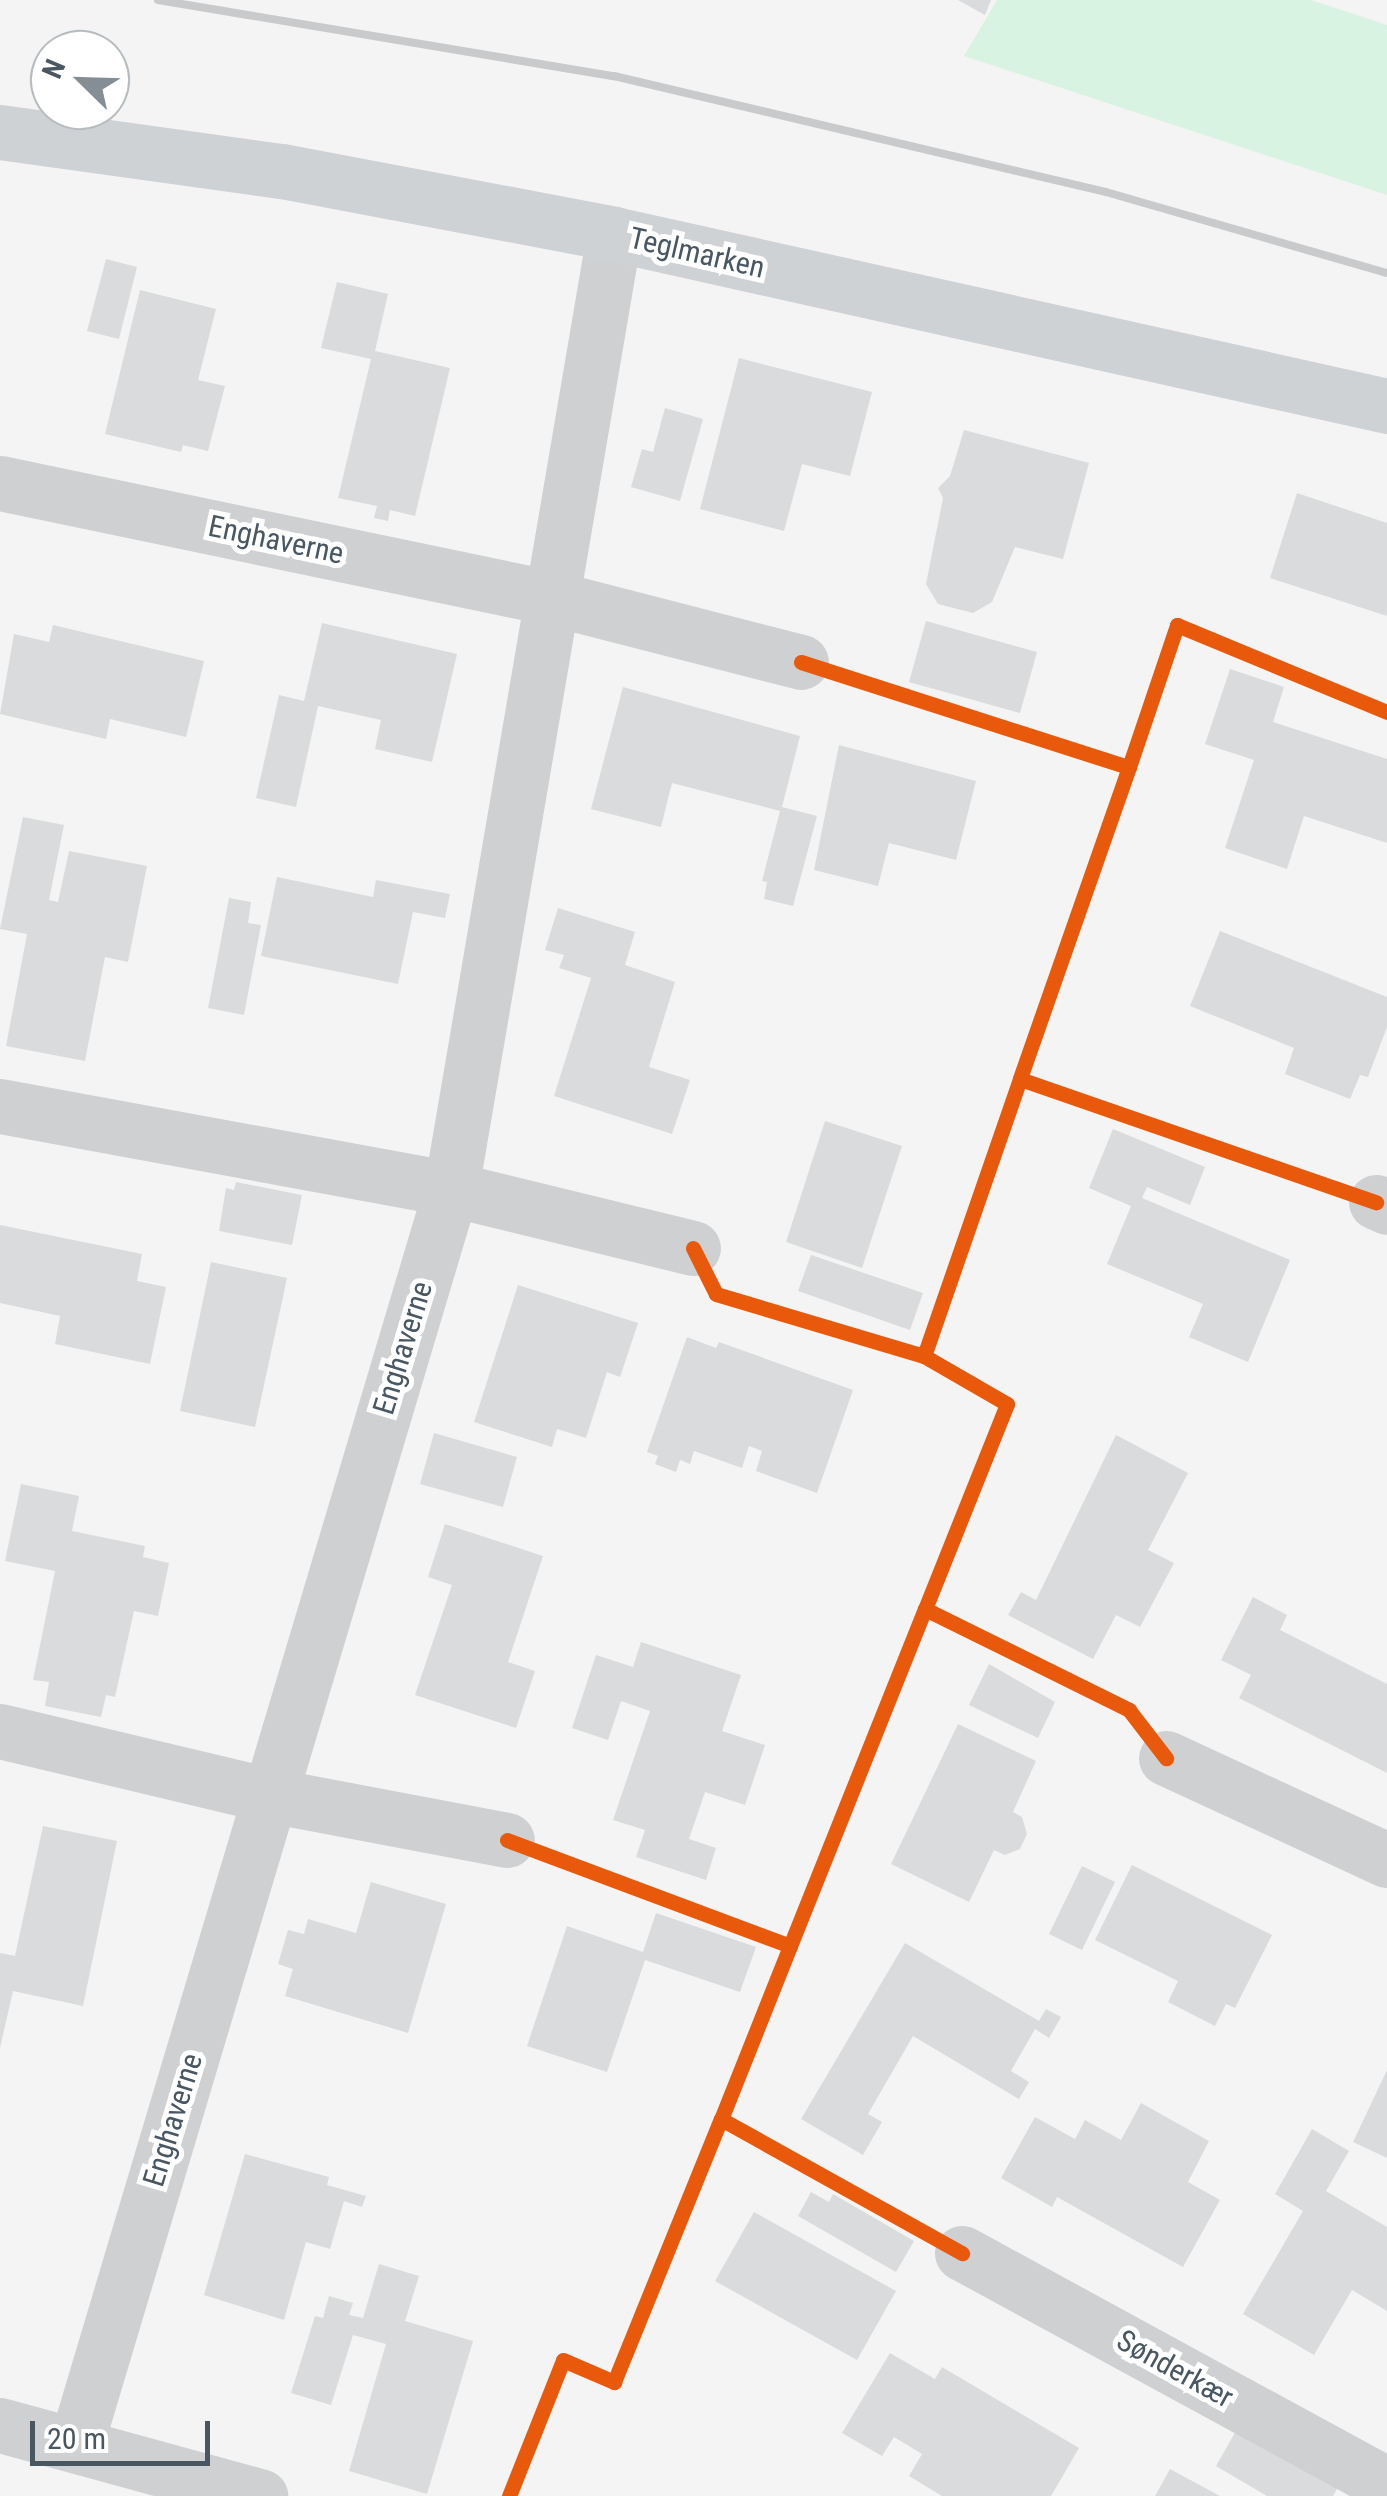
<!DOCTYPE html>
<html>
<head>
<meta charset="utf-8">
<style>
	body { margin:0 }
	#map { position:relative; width:1387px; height:2496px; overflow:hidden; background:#f4f4f4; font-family:"Roboto Condensed",sans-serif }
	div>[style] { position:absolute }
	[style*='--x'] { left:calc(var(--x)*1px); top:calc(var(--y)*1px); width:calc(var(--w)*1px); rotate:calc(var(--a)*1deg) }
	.green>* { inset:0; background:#d8f3e2 }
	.building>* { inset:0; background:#dadbdc }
	.street>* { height:55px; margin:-27.5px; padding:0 27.5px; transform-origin:27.5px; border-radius:27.5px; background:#ced0d2 }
	.secondary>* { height:55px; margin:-27.5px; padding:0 27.5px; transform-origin:27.5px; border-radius:27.5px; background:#cfd2d5 }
	.rail>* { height:8px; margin:-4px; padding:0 4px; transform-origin:4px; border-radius:4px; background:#c9cacc }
	.cycleway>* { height:15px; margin:-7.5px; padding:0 7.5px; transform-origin:7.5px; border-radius:7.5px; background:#e8590c }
	span { translate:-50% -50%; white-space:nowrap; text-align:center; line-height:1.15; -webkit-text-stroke:10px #fff; paint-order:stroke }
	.street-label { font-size:30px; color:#495762 }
	.north { position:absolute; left:30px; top:30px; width:100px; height:100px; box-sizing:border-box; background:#fff; border:2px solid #b6bcc0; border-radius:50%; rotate:293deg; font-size:28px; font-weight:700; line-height:40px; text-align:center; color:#495762 }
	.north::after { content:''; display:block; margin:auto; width:35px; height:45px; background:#858e95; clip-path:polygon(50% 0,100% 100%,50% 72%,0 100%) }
	.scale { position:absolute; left:30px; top:2421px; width:180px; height:45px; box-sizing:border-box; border:5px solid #495762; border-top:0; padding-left:12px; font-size:30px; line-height:35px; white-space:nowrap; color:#495762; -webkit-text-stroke:8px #fff; paint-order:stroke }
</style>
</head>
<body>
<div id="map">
	<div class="green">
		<div style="clip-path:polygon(997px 0,1311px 0,1387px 25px,1387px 195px,964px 56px)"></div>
	</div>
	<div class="building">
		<div style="clip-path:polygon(958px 0,991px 0,985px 15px)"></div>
		<div style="clip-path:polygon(106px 259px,137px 267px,119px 339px,87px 331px)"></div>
		<div style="clip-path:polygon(337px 282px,388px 294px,375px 351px,450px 368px,415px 516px,390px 510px,388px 521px,374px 518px,377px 506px,338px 498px,371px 359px,321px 348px)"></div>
		<div style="clip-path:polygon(140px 290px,216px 309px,198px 380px,225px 386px,208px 451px,183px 445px,181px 452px,105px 434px)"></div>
		<div style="clip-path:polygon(739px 358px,872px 392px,850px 476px,802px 464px,784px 531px,700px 509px)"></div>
		<div style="clip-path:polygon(665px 408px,703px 419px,680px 501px,631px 487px,642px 449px,653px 452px)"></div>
		<div style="clip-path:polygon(964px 430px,1089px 463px,1063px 559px,1015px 547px,992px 602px,973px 613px,938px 604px,926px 584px,943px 498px,938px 488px,950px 476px)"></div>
		<div style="clip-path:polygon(1297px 493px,1387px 523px,1387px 616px,1270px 578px)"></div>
		<div style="clip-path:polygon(926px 621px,1037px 652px,1020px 713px,909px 682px)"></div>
		<div style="clip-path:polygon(322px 623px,457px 654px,432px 762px,375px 749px,381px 720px,318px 706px,296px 807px,256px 798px,279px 695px,304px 701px)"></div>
		<div style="clip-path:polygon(53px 625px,204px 661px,186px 737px,110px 719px,106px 739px,0 714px,14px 634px,49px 642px)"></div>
		<div style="clip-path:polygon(1230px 669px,1284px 687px,1273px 722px,1387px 759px,1387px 843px,1304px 816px,1287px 869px,1225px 848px,1254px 760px,1205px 744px)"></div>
		<div style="clip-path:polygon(623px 687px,800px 736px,782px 807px,817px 816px,793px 906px,764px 899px,767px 882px,762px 881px,780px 811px,672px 783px,661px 827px,591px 809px)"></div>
		<div style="clip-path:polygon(839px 745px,976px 781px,956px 860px,889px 843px,878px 886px,814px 870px)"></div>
		<div style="clip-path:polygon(23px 817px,64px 825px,49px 900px,58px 902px,69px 851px,147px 866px,128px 962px,105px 957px,85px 1061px,6px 1046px,27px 934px,0 929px)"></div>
		<div style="clip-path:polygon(277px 877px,373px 897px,376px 880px,450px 894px,445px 918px,413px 912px,398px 984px,261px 956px)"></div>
		<div style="clip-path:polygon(229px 898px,251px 902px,248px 923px,261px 925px,244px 1015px,208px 1008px)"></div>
		<div style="clip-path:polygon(558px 908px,635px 932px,625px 965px,675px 982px,649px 1067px,690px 1080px,672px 1134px,554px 1096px,591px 978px,559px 968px,564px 955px,545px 950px)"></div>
		<div style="clip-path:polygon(1220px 931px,1387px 997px,1387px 1027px,1368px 1077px,1360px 1075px,1350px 1099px,1285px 1074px,1294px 1048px,1190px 1006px)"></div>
		<div style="clip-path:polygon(825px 1121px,902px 1146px,862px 1268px,786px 1242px)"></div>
		<div style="clip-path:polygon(1113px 1129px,1205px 1167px,1190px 1205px,1147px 1187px,1142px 1198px,1290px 1260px,1248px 1362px,1189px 1337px,1203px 1304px,1107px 1264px,1131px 1206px,1089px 1188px)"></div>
		<div style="clip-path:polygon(236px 1182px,302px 1195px,292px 1245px,219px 1231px,226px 1188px,234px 1190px)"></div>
		<div style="clip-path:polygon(0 1225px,142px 1254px,137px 1281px,166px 1287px,150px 1364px,55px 1344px,60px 1316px,0 1303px)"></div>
		<div style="clip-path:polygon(811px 1255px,923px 1293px,910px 1330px,798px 1291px)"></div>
		<div style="clip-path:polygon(211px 1262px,287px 1278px,255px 1427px,180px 1411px)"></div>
		<div style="clip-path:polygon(518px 1285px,638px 1323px,620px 1377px,607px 1372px,586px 1438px,557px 1429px,552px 1447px,474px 1422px)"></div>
		<div style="clip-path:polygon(687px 1337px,716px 1348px,719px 1342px,853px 1390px,817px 1493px,756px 1471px,762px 1451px,749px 1446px,742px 1468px,694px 1451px,690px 1464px,680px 1460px,676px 1472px,655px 1464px,658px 1456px,647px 1452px)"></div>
		<div style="clip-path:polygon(434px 1433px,517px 1457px,503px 1507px,420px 1484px)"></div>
		<div style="clip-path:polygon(1116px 1435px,1188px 1473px,1148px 1550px,1174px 1563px,1140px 1627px,1116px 1615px,1093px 1659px,1008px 1615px,1021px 1592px,1036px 1600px)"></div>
		<div style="clip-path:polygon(21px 1484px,79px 1496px,72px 1531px,145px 1546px,143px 1557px,169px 1563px,158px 1616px,134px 1611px,115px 1697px,106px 1695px,101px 1717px,45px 1706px,49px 1682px,33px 1680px,55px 1571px,5px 1561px)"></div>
		<div style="clip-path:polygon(445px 1524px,543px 1556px,508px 1662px,535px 1671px,516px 1728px,415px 1695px,452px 1585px,428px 1577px)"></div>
		<div style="clip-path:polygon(1253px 1597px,1287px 1615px,1280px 1630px,1387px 1684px,1387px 1773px,1239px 1698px,1251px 1675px,1221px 1660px)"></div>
		<div style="clip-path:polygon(641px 1642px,741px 1675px,722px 1731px,765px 1745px,745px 1805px,705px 1792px,689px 1839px,716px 1848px,706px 1880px,636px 1857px,645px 1830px,613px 1820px,650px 1711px,621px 1701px,608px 1740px,572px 1728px,596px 1655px,633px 1667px)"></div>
		<div style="clip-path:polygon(989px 1664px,1055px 1702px,1038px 1738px,969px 1705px)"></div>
		<div style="clip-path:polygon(958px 1724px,1036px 1761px,1013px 1812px,1022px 1817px,1027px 1834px,1020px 1849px,1005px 1855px,994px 1850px,969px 1902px,891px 1864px)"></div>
		<div style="clip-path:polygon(43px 1826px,117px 1841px,83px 2006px,13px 1991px,0 2048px,0 1953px,15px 1956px)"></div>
		<div style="clip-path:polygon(1132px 1865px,1272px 1935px,1235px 2008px,1226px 2004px,1215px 2026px,1168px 2002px,1178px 1981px,1095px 1940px)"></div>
		<div style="clip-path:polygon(1082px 1866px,1115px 1882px,1082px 1950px,1049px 1934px)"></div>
		<div style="clip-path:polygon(371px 1882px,446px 1904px,408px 2033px,285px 1996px,293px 1969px,278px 1964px,288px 1930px,304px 1934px,308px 1919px,356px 1933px)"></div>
		<div style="clip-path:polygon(656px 1913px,756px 1947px,740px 1992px,645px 1960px,607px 2072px,527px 2046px,567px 1926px,643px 1952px)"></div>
		<div style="clip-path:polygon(905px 1943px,1039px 2021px,1046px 2009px,1061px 2017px,1049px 2038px,1035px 2029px,1011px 2071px,1029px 2082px,1019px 2099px,913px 2036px,868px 2114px,882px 2122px,863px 2155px,801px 2119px)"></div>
		<div style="clip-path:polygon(1387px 2070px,1387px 2158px,1353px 2142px)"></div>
		<div style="clip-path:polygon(1141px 2103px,1209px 2141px,1188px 2182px,1220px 2200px,1183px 2267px,1057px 2197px,1052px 2207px,1001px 2178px,1035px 2117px,1075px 2139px,1085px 2120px,1121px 2140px)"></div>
		<div style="clip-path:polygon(1312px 2129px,1349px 2151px,1326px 2191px,1387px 2227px,1387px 2311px,1352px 2290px,1314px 2355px,1243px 2314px,1303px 2211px,1275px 2194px)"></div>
		<div style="clip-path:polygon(245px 2154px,329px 2177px,327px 2185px,366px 2196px,362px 2207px,344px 2201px,330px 2249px,306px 2242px,284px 2320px,204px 2295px)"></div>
		<div style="clip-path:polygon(811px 2192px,829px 2202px,833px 2194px,914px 2241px,896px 2272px,798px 2216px)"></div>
		<div style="clip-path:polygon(754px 2212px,896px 2291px,857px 2360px,715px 2281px)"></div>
		<div style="clip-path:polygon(379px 2264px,419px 2276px,405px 2321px,473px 2341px,427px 2494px,349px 2471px,386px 2344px,353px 2335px,331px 2405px,291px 2393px,315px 2316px,323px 2318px,329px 2296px,353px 2303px,349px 2315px,363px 2318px)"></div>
		<div style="clip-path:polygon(890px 2353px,935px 2379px,942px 2367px,1079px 2448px,1051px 2496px,942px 2496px,909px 2476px,922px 2454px,894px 2437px,882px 2456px,842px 2433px)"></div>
		<div style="clip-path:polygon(1237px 2429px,1338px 2487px,1333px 2496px,1267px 2496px,1216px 2466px)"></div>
		<div style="clip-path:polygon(1170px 2469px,1220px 2496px,1155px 2496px)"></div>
	</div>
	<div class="street">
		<div style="--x:0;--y:483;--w:564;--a:11.77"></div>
		<div style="--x:552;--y:598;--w:257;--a:14.4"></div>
		<div style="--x:0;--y:1106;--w:459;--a:10.4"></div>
		<div style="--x:451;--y:1189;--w:249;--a:13.7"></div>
		<div style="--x:1376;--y:1202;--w:12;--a:24"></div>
		<div style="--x:0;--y:1731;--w:277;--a:13.4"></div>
		<div style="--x:269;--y:1795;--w:242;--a:10.7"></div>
		<div style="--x:1166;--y:1758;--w:243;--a:24.8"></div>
		<div style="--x:962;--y:2253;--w:484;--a:28.6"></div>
		<div style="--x:0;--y:2425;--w:270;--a:15.3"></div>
		<div style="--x:76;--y:2444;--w:1310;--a:-73.36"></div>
		<div style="--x:451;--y:1189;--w:969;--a:-80.31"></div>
	</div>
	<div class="secondary">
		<div style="--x:0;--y:132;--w:285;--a:7.9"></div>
		<div style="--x:282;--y:171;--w:338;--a:10.7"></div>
		<div style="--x:614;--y:234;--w:792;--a:12.54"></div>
	</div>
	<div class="rail">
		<div style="--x:158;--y:0;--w:462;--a:9.5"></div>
		<div style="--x:614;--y:76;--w:505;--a:13.27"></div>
		<div style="--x:1106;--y:192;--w:292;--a:16.1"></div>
	</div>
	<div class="cycleway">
		<div style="--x:801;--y:662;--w:344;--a:17.8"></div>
		<div style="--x:1129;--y:767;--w:150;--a:-71.3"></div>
		<div style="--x:1177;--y:625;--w:227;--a:22.5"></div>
		<div style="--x:1129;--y:767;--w:330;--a:109.3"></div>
		<div style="--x:1020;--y:1079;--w:377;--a:19.1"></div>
		<div style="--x:693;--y:1248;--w:51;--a:63.4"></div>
		<div style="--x:716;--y:1294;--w:217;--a:16.6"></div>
		<div style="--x:924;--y:1356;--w:293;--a:-70.9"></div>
		<div style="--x:924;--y:1356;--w:96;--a:30"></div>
		<div style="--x:1007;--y:1404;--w:221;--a:111.8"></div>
		<div style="--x:925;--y:1609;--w:228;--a:26.3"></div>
		<div style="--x:1129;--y:1710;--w:61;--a:52.4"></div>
		<div style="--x:507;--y:1840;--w:302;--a:20.5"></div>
		<div style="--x:790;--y:1946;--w:363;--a:-68.2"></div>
		<div style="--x:790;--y:1946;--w:186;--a:111.7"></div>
		<div style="--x:721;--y:2119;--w:276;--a:29.1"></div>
		<div style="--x:509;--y:2496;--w:146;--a:-68.3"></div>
		<div style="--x:563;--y:2360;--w:56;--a:23.3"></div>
		<div style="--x:614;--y:2382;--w:284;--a:-67.9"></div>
	</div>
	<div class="street-label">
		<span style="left:697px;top:253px;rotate:13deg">Teglmarken</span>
		<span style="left:276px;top:540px;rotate:12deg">Enghaverne</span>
		<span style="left:403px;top:1348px;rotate:-73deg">Enghaverne</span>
		<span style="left:173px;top:2120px;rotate:-73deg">Enghaverne</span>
		<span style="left:1175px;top:2369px;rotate:29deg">Sønderkær</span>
	</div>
	<div class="north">N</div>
	<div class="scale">20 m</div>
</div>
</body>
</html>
